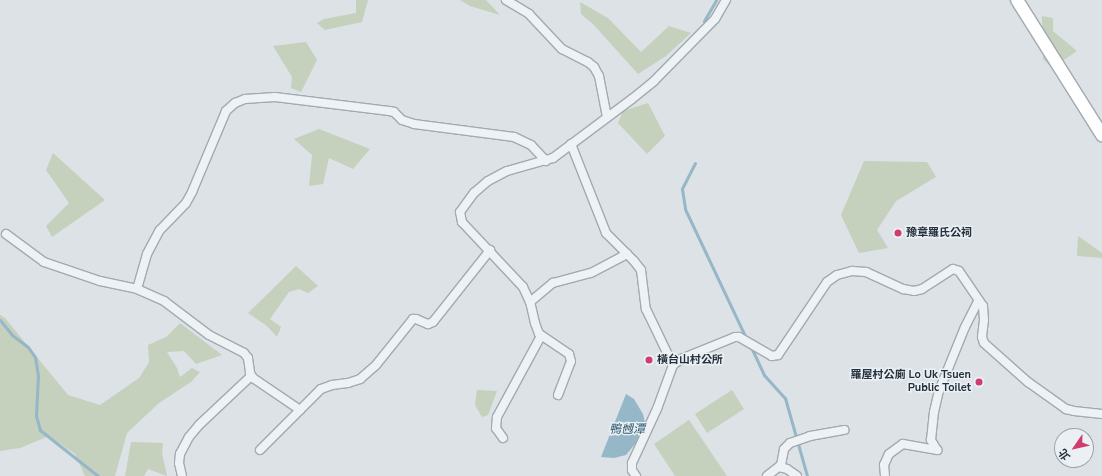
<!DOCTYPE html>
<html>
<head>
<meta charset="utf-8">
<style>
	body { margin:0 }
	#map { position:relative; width:1102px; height:476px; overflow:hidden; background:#dce2e6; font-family:"Nunito Sans","Noto Sans TC",sans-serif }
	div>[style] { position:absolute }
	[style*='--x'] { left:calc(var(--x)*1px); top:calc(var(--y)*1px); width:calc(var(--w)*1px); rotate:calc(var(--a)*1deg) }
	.green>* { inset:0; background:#c5d0bd }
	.water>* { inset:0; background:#95b7c8 }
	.stream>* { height:3px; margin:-1.5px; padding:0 1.5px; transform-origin:1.5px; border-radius:1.5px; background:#95b7c8 }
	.roads { filter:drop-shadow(1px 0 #a1aab0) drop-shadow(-1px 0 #a1aab0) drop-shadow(0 1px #a1aab0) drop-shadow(0 -1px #a1aab0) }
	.minor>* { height:8px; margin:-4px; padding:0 4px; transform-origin:4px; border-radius:4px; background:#eef2f5 }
	.secondary>* { height:12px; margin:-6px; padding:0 6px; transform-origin:6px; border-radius:6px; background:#fff }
	.dots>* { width:11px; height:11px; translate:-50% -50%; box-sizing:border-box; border:2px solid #ebf0f4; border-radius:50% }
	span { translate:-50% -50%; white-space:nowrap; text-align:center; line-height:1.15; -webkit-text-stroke:3px #ebf0f4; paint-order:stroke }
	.poi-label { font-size:11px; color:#25323d; font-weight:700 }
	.left { translate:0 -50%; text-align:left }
	.right { translate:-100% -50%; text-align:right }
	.water-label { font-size:12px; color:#2f5971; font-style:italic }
	.north { position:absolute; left:1054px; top:428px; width:40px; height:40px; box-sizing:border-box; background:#ebf0f4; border:1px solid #9ca4ab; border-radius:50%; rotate:236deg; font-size:11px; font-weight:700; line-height:16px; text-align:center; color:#25323d }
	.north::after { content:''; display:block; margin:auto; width:14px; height:18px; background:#d03c6e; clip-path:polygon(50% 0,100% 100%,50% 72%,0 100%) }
</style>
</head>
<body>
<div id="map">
	<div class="green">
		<div style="clip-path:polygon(356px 0,368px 0,362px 22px,325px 30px,317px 23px,324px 19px,356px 13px)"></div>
		<div style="clip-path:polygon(460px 0,486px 0,500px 15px,470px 6px)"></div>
		<div style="clip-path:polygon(580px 2px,608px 18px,641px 52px,669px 26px,691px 33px,666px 56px,638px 74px,593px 24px,581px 14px)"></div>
		<div style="clip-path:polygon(1042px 16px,1053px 18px,1053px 31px,1077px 51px,1052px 68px,1043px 59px)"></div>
		<div style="clip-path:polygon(306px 42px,317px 60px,301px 92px,291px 88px,292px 77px,273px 46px)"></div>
		<div style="clip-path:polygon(648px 103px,665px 136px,647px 154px,618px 123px,623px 111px)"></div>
		<div style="clip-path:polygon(319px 129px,370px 149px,353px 169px,329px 158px,323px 184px,309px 186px,312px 155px,294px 139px)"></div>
		<div style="clip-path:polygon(53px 153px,105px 200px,52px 237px,46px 226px,69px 203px,46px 170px)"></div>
		<div style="clip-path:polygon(864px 161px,927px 162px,936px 177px,896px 201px,877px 230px,888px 248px,859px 253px,841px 215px)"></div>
		<div style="clip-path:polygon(1078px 236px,1102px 253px,1102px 258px,1077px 256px)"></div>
		<div style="clip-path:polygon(296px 266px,318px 286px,308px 293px,299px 289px,289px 292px,270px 319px,281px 327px,277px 337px,267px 326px,248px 313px)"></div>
		<div style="clip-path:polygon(0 315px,5px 318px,68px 395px,100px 405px,139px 378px,149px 362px,148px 345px,166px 337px,180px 323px,222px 355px,196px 364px,184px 351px,167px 352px,177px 368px,180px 377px,192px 368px,200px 372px,191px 382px,159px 403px,127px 433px,115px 476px,85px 476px,75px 454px,49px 436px,20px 448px,0 451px)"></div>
		<div style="clip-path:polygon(477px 390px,497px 391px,488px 415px,482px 417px,475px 405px)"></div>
		<div style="clip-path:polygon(732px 390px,744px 409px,707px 433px,695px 414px)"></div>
		<div style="clip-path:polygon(689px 420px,727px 476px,675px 476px,654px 444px)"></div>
		<div style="clip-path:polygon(131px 442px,163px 443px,162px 453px,167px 476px,148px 469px,144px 476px,125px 476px)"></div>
	</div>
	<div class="water">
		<div style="clip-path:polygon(626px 394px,634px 399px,643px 414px,645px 423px,640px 438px,626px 455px,614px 458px,601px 457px)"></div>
	</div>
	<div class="stream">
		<div style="--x:704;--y:21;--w:24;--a:-60"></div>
		<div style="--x:695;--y:163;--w:29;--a:117"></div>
		<div style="--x:682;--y:189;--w:20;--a:81"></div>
		<div style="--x:685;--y:209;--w:145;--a:64.7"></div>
		<div style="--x:0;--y:320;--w:19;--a:51"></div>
		<div style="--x:12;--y:335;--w:20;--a:37"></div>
		<div style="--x:28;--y:347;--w:12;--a:55"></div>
		<div style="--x:35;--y:357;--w:18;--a:81"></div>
		<div style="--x:38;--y:375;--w:41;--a:92.8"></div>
		<div style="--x:36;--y:416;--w:15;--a:74"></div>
		<div style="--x:40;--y:430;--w:74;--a:38.4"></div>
		<div style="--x:751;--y:347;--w:31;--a:65"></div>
		<div style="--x:764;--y:375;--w:31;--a:48"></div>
		<div style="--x:785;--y:398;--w:81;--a:74.2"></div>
	</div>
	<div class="roads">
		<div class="minor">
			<div style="--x:506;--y:0;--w:27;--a:31"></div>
			<div style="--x:529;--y:14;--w:48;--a:46.7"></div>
			<div style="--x:562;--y:49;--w:29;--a:27"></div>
			<div style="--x:588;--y:62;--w:8;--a:40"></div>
			<div style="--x:594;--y:67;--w:10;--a:61"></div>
			<div style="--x:599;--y:76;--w:42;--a:79"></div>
			<div style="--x:571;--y:144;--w:96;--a:68.5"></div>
			<div style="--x:606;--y:233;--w:40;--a:45"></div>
			<div style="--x:634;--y:261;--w:11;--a:52"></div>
			<div style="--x:641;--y:270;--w:39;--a:83"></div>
			<div style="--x:646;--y:309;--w:62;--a:64.3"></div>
			<div style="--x:6;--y:234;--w:47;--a:36.4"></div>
			<div style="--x:44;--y:262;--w:59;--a:18.7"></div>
			<div style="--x:100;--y:281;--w:38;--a:12"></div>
			<div style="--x:137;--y:289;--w:30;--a:24"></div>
			<div style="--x:164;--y:301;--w:56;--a:37.1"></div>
			<div style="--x:209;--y:335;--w:39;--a:27"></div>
			<div style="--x:244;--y:353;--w:6;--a:51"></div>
			<div style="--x:248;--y:358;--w:15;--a:82"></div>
			<div style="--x:250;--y:373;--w:6;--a:59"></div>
			<div style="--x:253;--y:378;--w:57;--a:34.2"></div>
			<div style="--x:137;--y:289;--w:36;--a:-74"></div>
			<div style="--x:147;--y:254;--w:27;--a:-62"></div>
			<div style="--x:160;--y:230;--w:37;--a:-46"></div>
			<div style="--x:186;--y:203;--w:13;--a:-61"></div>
			<div style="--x:192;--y:192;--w:88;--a:-67.2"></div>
			<div style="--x:226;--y:111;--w:12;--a:-42"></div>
			<div style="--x:235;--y:103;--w:11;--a:-22"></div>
			<div style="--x:245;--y:99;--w:30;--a:-4"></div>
			<div style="--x:275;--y:97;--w:115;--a:7"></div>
			<div style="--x:389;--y:111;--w:5;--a:11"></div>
			<div style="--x:394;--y:112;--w:11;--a:45"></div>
			<div style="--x:402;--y:120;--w:13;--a:18"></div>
			<div style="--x:414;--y:124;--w:101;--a:7.4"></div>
			<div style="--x:514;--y:137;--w:19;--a:25"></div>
			<div style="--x:531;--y:145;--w:22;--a:47"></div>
			<div style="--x:530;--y:302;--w:30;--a:-40"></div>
			<div style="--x:553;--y:283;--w:39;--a:-15"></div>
			<div style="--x:591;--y:273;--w:41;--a:-27.8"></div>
			<div style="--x:558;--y:395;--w:36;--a:-69"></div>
			<div style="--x:571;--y:361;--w:7;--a:-106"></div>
			<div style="--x:569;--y:354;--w:36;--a:-146"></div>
			<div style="--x:539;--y:334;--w:12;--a:-110"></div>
			<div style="--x:535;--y:323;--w:22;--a:-103"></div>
			<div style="--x:530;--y:302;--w:17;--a:-115"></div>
			<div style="--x:523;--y:287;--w:89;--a:-133.2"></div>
			<div style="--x:462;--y:222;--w:10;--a:-101"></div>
			<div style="--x:460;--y:212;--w:24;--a:-54"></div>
			<div style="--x:474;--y:193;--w:18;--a:-41"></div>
			<div style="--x:488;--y:181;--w:21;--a:-28"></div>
			<div style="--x:507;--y:171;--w:48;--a:-15.8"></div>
			<div style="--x:553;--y:158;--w:99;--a:-36.8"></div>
			<div style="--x:632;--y:99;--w:28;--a:-39"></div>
			<div style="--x:654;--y:81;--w:87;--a:-45.5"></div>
			<div style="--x:715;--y:19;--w:22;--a:-60"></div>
			<div style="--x:503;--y:438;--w:12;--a:-125"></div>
			<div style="--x:496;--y:428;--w:11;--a:-85"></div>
			<div style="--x:497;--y:417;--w:92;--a:-61.5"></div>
			<div style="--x:260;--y:450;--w:86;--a:-45"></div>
			<div style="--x:321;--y:389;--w:12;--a:-20"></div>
			<div style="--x:332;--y:385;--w:16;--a:-7"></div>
			<div style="--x:348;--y:383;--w:13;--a:-18"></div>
			<div style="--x:360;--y:379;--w:21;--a:-41"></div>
			<div style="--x:376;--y:365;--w:59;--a:-51.2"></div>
			<div style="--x:413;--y:319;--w:3;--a:0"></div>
			<div style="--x:416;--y:319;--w:13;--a:23"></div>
			<div style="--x:428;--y:324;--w:5;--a:-22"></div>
			<div style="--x:433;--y:322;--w:92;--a:-51.6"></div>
			<div style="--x:937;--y:450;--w:12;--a:-121"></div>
			<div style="--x:931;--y:440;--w:28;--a:-84"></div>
			<div style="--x:934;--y:412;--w:22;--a:-77"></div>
			<div style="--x:939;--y:391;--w:69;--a:-67.9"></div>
			<div style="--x:965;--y:327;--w:30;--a:-63"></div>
			<div style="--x:779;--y:467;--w:8;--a:14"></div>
			<div style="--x:787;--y:469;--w:12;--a:35"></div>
			<div style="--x:182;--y:476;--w:13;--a:-103"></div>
			<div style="--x:179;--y:463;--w:9;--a:-84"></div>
			<div style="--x:180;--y:454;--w:19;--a:-62"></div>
			<div style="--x:189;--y:437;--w:16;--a:-50"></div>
			<div style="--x:199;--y:425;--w:71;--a:-43.3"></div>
			<div style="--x:636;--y:476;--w:7;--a:-124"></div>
			<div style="--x:632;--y:470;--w:7;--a:-90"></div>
			<div style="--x:632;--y:463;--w:60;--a:-65.2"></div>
			<div style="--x:657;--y:409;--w:47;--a:-70"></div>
			<div style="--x:673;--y:365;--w:10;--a:-37"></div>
			<div style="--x:681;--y:359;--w:58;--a:-22.2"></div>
			<div style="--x:735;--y:337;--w:4;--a:0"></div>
			<div style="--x:739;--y:337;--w:38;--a:30"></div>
			<div style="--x:772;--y:356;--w:6;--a:-9"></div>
			<div style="--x:778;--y:355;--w:88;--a:-56.1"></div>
			<div style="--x:827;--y:282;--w:12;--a:-35"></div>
			<div style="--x:837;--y:275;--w:16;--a:-15"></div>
			<div style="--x:852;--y:271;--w:14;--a:4"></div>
			<div style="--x:866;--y:272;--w:41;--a:24.7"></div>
			<div style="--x:903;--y:289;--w:11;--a:10"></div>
			<div style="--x:914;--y:291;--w:8;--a:-14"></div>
			<div style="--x:922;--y:289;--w:37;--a:-33"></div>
			<div style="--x:953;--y:269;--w:6;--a:18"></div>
			<div style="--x:959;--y:271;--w:42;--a:55.6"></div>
			<div style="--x:983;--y:306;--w:14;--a:86"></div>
			<div style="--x:984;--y:320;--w:17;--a:97"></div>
			<div style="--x:982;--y:337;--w:6;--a:72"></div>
			<div style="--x:984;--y:343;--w:59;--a:41.6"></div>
			<div style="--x:1028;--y:382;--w:47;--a:35.4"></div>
			<div style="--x:1066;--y:409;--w:8;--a:14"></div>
			<div style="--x:1074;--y:411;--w:28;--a:6"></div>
			<div style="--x:767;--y:476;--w:18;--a:-38"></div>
			<div style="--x:781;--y:465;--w:16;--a:-79"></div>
			<div style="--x:784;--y:449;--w:8;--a:-45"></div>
			<div style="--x:790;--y:443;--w:21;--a:-19"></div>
			<div style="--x:810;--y:436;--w:35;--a:-10"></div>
			<div style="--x:885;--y:476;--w:11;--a:-95"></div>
			<div style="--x:884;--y:465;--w:12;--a:-66"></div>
			<div style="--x:889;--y:454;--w:17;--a:-36"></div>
			<div style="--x:903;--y:444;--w:35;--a:10"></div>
		</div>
		<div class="secondary">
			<div style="--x:1017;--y:0;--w:160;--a:57.8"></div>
		</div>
	</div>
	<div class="dots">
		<div style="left:898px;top:233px;background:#d03c6e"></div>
		<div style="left:649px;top:360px;background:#d03c6e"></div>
		<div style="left:979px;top:382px;background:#d03c6e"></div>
	</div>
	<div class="poi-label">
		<span class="left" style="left:906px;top:233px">豫章羅氏公祠</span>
		<span class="left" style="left:657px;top:360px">橫台山村公所</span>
		<span class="right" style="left:971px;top:382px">羅屋村公廁 Lo Uk Tsuen<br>Public Toilet</span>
	</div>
	<div class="water-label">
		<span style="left:627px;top:430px">鴨乸潭</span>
	</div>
	<div class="north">北</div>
</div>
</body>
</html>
